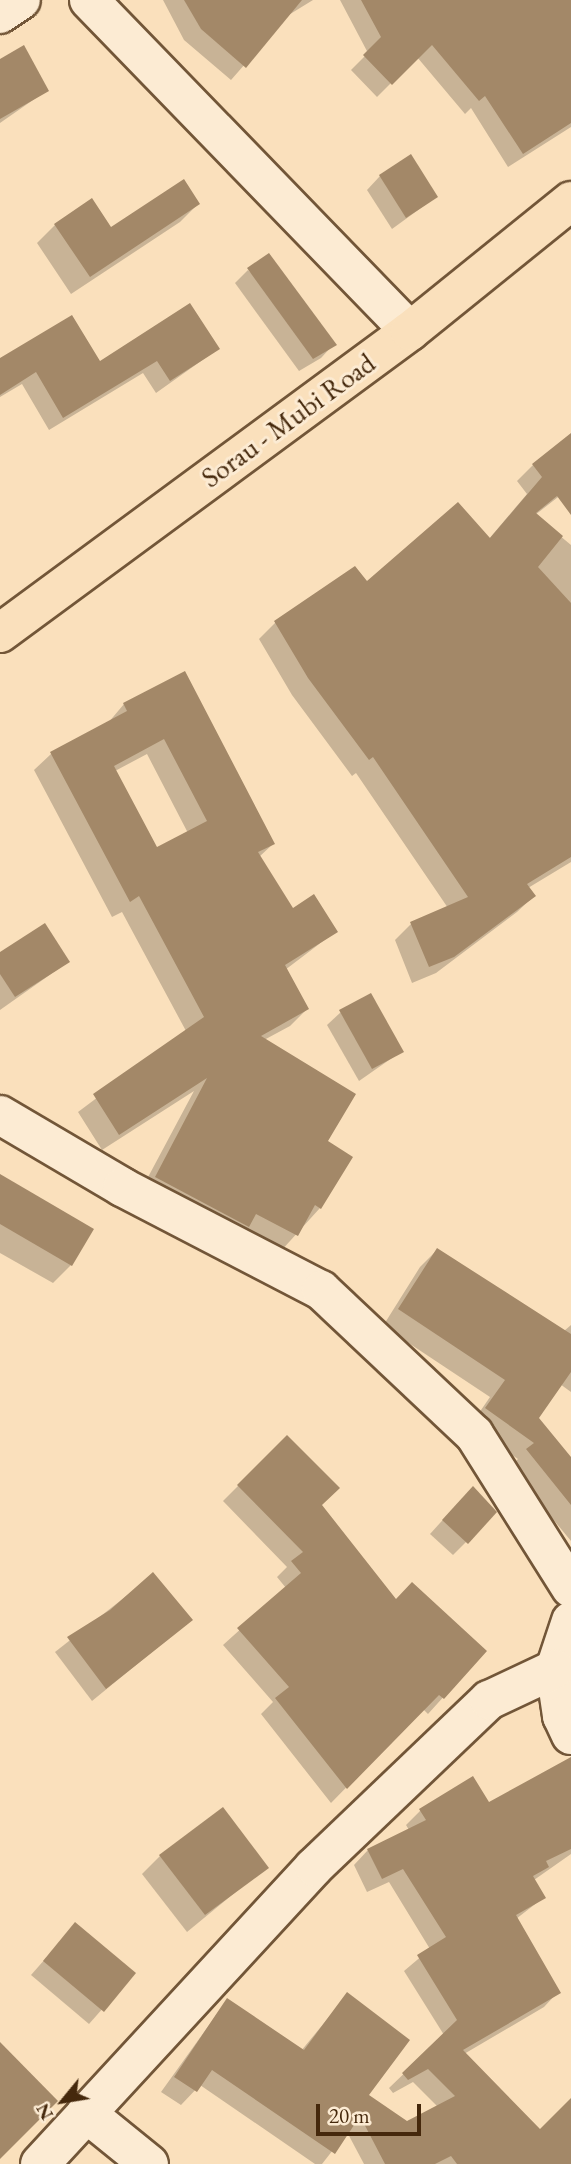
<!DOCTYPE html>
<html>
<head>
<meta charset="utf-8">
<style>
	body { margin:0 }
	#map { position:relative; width:571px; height:2164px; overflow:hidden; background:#fae0bc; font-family:"EB Garamond",serif }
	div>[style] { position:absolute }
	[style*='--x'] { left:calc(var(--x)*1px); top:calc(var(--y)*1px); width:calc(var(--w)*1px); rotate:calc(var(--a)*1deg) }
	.shadow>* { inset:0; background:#0003 }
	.building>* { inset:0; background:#a38868 }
	.roads { filter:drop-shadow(2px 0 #725638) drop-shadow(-2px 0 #725638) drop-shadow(0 2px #725638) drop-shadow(0 -2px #725638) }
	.minor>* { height:38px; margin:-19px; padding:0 19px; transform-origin:19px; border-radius:19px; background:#fcebd3 }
	.major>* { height:38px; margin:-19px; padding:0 19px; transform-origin:19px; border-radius:19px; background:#fae0bc }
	span { translate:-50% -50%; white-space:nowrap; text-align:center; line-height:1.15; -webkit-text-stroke:6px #fcebd3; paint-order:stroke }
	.street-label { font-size:28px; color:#45280c }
	.north { position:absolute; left:28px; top:2066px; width:70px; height:70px; -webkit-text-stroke:5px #fcebd3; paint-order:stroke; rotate:240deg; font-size:19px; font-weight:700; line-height:28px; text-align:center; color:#45280c }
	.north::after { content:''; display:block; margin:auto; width:24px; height:32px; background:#45280c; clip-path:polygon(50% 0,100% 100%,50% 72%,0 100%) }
	.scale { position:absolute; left:316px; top:2104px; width:105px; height:32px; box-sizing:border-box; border:4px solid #45280c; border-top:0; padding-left:9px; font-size:21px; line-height:24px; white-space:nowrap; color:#45280c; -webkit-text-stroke:5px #fcebd3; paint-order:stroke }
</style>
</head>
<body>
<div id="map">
	<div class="shadow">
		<div style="clip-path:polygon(163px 0,313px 0,287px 16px,231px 80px,184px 40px)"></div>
		<div style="clip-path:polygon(340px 0,571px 0,571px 127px,508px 167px,471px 108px,465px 114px,417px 57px,377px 97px,351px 70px,368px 53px)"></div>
		<div style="clip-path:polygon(0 61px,46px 91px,0 123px)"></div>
		<div style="clip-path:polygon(380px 176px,436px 197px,392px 229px,367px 190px)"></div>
		<div style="clip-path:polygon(198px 204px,180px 222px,71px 294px,37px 243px,55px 225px,111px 230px)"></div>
		<div style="clip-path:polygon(248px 270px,334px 344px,321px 358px,299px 371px,235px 283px)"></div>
		<div style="clip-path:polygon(218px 349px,156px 393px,143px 373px,49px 430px,22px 384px,0 397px,0 360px,99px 363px)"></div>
		<div style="clip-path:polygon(571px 455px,571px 487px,535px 515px,571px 545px,571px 862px,528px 888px,534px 896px,517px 912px,436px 973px,412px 983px,395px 940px,411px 924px,448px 908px,356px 773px,352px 776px,292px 695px,259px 639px,275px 623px,488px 540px,527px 494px,517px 481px,533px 465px)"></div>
		<div style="clip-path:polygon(evenodd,185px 673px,273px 844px,259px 857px,292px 910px,335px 932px,285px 970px,307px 1009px,290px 1026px,264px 1040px,325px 1142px,320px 1208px,280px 1252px,139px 1194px,194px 1091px,102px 1150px,78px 1112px,186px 1031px,122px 912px,112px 917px,34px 770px,51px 754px,108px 723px,124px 704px,185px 673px,147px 754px,188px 833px,157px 850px,115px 771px,147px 754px)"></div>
		<div style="clip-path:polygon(0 954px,68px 962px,0 1010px)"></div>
		<div style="clip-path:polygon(341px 1012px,402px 1051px,359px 1081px,327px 1025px)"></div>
		<div style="clip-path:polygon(0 1176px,71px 1265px,53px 1283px,0 1253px)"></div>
		<div style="clip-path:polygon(437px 1250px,564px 1331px,571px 1325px,571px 1392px,560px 1384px,537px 1418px,571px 1459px,571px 1541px,510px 1467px,518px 1459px,470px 1426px,490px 1397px,383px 1326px,420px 1267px)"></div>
		<div style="clip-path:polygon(287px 1437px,320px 1505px,395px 1601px,485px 1651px,428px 1714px,423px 1709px,331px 1803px,261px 1714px,273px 1702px,223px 1645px,286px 1588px,277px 1577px,287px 1567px,223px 1501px)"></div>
		<div style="clip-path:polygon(460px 1501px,466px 1542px,453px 1555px,430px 1534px)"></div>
		<div style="clip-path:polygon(153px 1575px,191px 1620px,92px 1701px,55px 1652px)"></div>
		<div style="clip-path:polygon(571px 1774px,571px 1854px,534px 1880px,543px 1898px,516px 1919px,558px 1992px,544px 2007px,464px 2054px,540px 2132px,571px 2125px,571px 2164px,364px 2164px,347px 2132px,322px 2164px,315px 2164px,200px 2085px,181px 2105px,161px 2092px,227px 2000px,301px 2051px,347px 1995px,366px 2096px,407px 2123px,438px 2107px,413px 2082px,393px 2093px,389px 2088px,444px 2035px,404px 1971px,430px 1949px,389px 1882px,367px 1892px,354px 1865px,368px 1850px,409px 1830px,406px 1825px,420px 1811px,473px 1778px,489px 1804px)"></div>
		<div style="clip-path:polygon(160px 1856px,266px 1867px,187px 1932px,142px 1874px)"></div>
		<div style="clip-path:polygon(76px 1924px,134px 1973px,89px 2024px,31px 1975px)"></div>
	</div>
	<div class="building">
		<div style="clip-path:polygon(184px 0,302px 0,246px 68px,201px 29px)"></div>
		<div style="clip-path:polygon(361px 0,571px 0,571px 123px,523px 154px,485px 96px,479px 101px,432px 45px,392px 85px,363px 55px,381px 37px)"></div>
		<div style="clip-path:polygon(24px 45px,49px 91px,0 119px,0 59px)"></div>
		<div style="clip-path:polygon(411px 154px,438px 197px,406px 218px,379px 175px)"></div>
		<div style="clip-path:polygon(184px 179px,200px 204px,90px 277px,54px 224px,92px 198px,111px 227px)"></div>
		<div style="clip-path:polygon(269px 253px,337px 345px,313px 359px,247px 268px)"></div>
		<div style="clip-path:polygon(190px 303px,220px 349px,170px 381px,157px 361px,63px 418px,36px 372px,0 395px,0 358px,72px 315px,100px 361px)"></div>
		<div style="clip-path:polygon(571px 433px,571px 515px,557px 496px,536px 513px,563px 536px,538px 567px,571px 603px,571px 857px,527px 884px,536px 896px,454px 957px,429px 967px,410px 922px,468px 897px,373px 757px,369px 760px,308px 678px,274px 621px,355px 566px,367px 581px,458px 502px,490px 538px,542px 477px,532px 464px)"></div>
		<div style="clip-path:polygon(evenodd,185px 671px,275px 844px,258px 852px,293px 908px,314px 894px,338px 932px,285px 965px,309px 1009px,261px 1036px,356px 1094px,328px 1141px,353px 1157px,321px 1209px,315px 1205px,298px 1236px,256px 1214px,249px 1227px,155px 1177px,207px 1078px,119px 1135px,93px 1094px,204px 1017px,139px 896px,130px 902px,50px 752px,127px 711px,123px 703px,185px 671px,164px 739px,207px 821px,157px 847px,114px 766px,164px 739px)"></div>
		<div style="clip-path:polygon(45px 923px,70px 962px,15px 997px,0 974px,0 952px)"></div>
		<div style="clip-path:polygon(371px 993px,404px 1052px,372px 1069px,339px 1010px)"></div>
		<div style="clip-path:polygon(0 1174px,94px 1229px,72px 1266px,0 1224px)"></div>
		<div style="clip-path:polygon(437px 1248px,571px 1334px,571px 1372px,539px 1418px,571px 1457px,571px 1505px,526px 1449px,534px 1443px,485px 1408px,505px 1380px,398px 1309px)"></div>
		<div style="clip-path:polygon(287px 1435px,340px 1488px,322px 1505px,396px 1599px,412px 1582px,487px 1651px,444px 1699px,439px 1695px,347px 1789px,275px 1698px,289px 1687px,237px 1628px,301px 1573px,291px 1561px,303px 1552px,237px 1485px)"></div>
		<div style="clip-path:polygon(473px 1486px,497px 1512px,468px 1544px,442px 1520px)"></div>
		<div style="clip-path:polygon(153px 1572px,193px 1620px,106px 1689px,67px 1637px,110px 1610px)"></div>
		<div style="clip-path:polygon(571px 1757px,571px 1849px,546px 1861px,549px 1867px,533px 1876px,546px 1898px,516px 1915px,561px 1993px,463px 2050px,540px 2129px,571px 2098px,571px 2164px,457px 2164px,451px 2156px,435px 2164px,385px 2164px,360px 2116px,335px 2154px,212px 2070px,197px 2092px,174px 2077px,227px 1998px,304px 2050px,347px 1992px,410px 2040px,369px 2095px,407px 2121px,455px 2096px,428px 2069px,408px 2080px,402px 2073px,457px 2020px,417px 1955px,446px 1937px,403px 1869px,382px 1879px,367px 1849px,426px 1820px,419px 1809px,473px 1776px,489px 1802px)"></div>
		<div style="clip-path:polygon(223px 1807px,269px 1868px,205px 1915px,159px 1855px)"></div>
		<div style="clip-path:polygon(75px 1922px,136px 1973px,104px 2012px,43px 1961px)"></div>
		<div style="clip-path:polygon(0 2042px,58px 2101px,0 2159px)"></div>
	</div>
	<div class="roads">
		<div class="minor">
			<div style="--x:89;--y:0;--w:461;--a:45.9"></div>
			<div style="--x:0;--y:14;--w:25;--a:-34"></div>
			<div style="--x:0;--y:1115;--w:142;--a:30.5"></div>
			<div style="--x:122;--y:1187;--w:224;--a:27.4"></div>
			<div style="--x:321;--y:1290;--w:210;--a:43.3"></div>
			<div style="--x:474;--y:1434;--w:182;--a:57.8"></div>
			<div style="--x:571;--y:1621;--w:51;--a:108.4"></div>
			<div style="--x:555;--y:1669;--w:48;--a:81.5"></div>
			<div style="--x:562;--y:1716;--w:21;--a:65"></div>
			<div style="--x:86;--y:2113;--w:81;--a:39"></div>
			<div style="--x:40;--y:2164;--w:404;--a:-47.3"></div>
			<div style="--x:314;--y:1867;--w:242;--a:-43.7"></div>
			<div style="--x:489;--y:1700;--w:73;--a:-25.2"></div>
		</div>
		<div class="major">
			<div style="--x:0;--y:633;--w:509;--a:-36.37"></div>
			<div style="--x:410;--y:331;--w:207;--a:-38.9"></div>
		</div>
	</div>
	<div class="street-label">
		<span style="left:288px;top:420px;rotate:-36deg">Sorau - Mubi Road</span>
	</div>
	<div class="north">N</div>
	<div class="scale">20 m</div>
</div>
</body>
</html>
